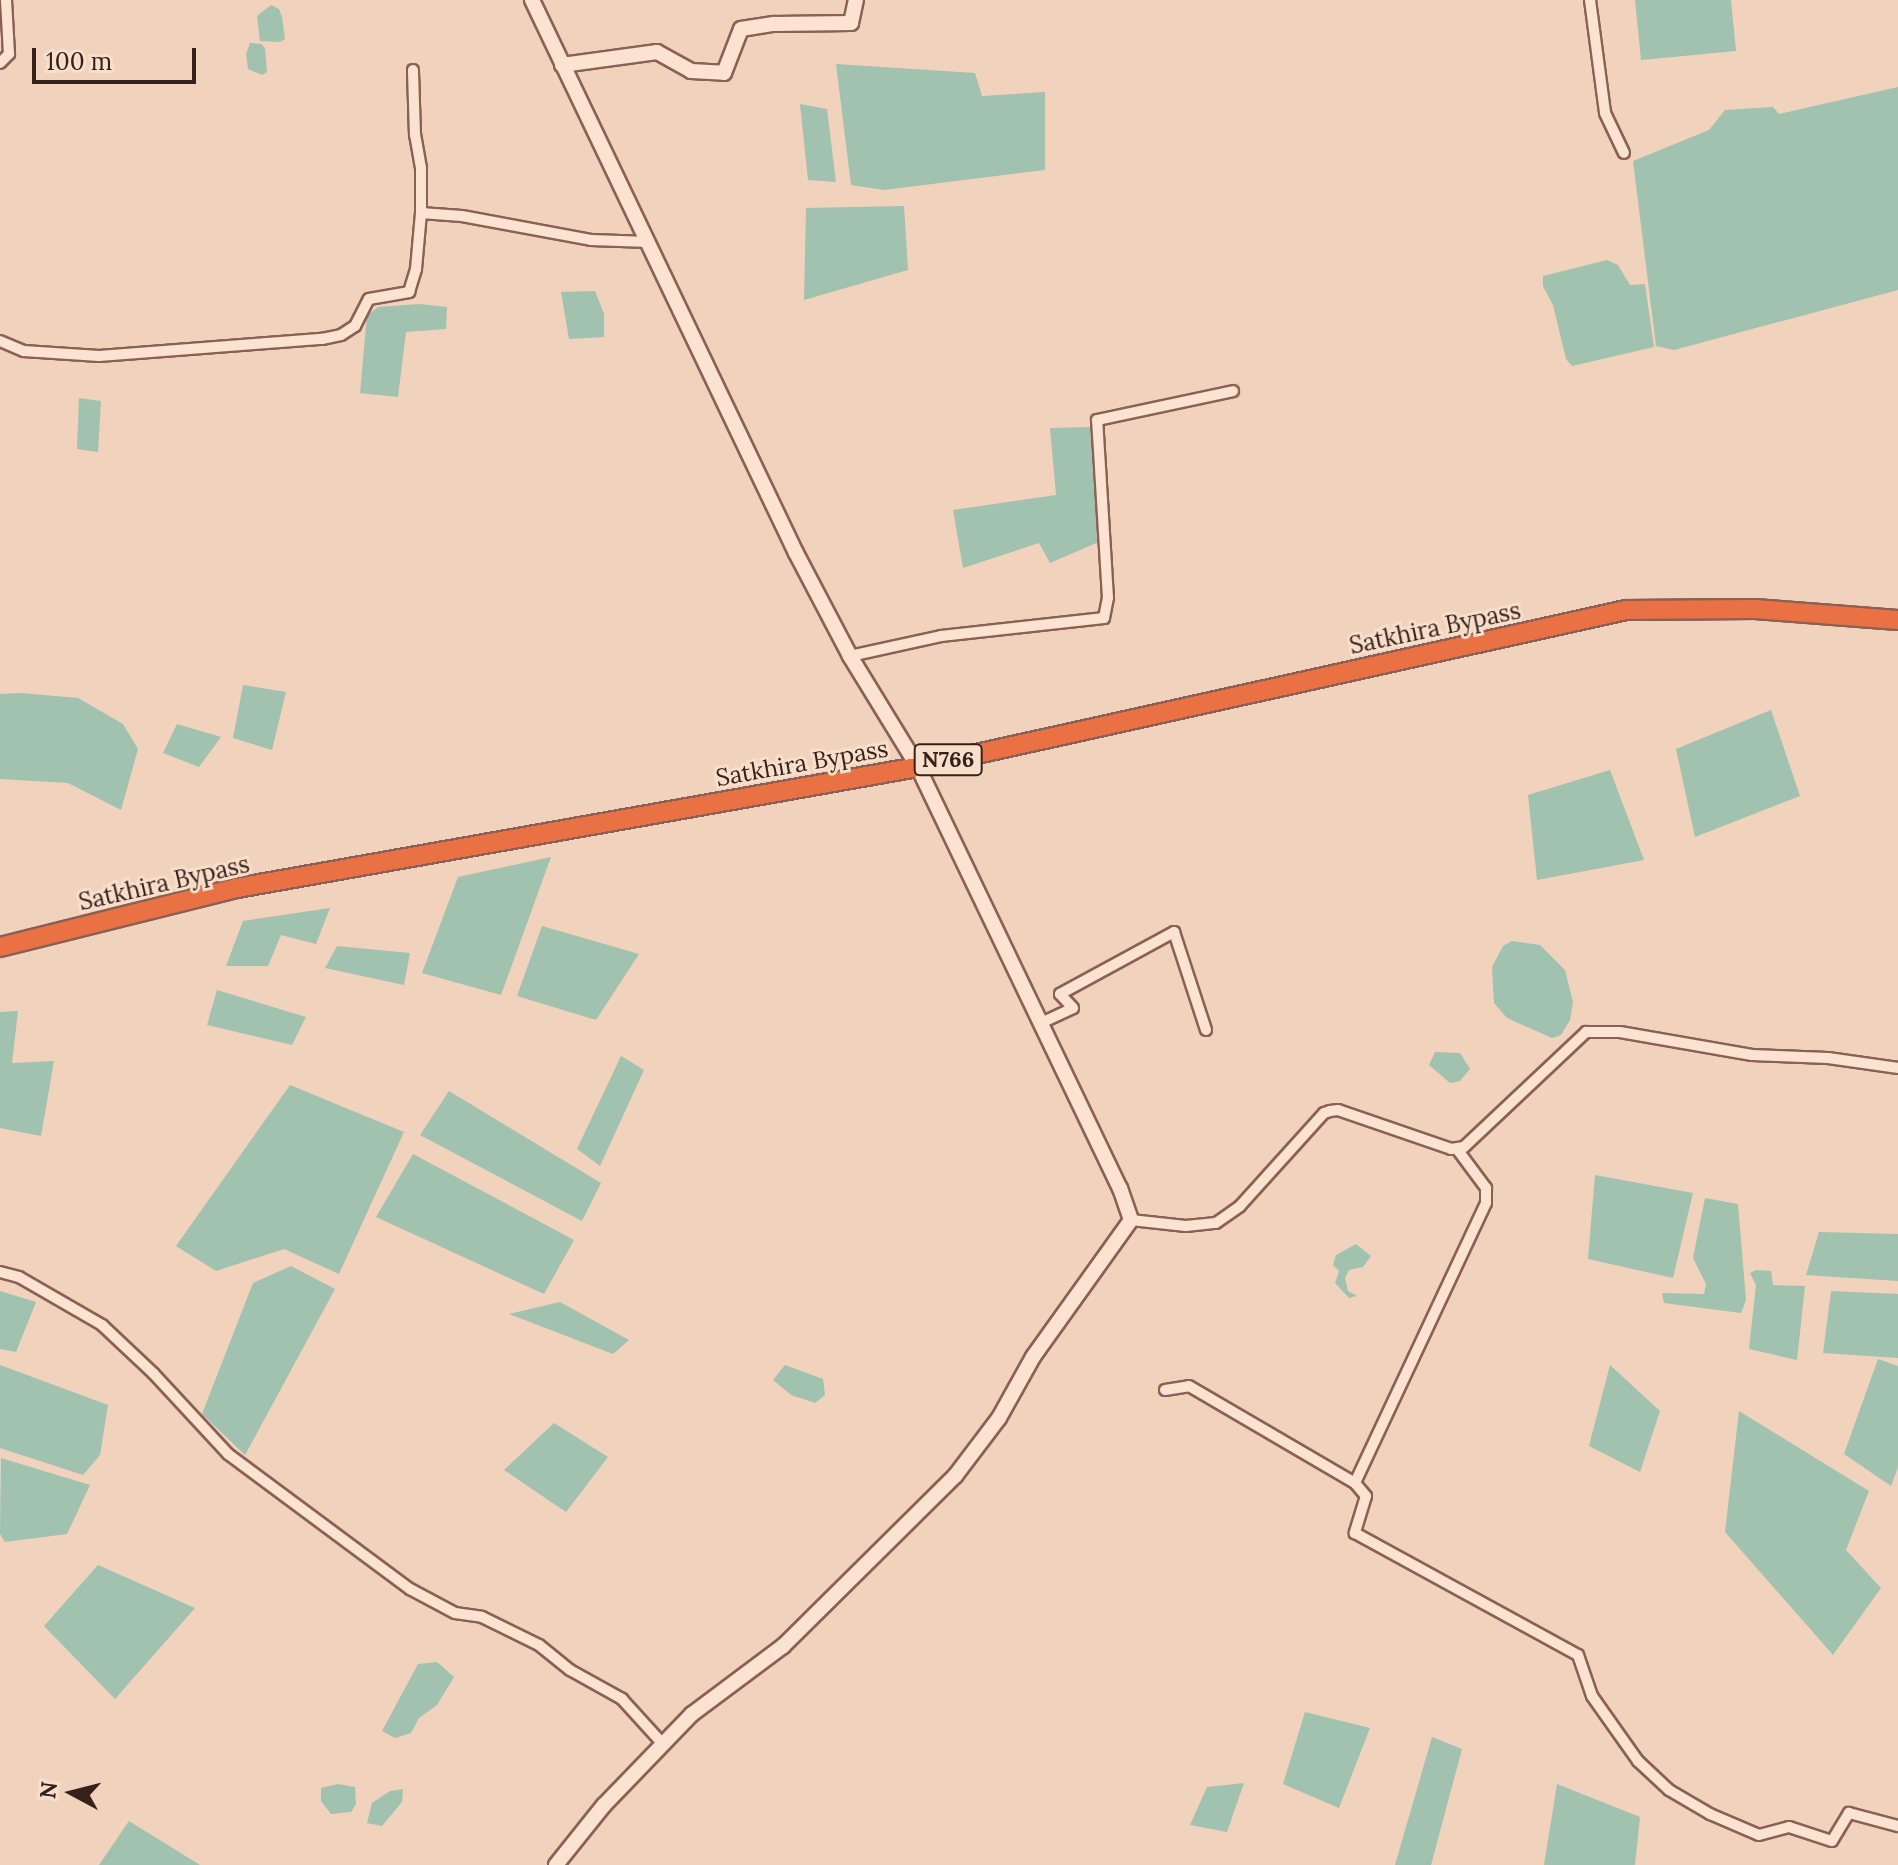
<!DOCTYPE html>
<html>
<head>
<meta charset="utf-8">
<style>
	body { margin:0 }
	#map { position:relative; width:1898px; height:1865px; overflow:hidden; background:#f1d2bc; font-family:Lora,serif }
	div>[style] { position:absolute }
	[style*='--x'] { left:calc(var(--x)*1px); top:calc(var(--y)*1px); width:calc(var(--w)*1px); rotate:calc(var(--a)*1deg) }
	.water>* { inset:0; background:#a0c2ae }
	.roads { filter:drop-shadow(2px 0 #8a6154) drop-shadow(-2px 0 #8a6154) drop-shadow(0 2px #8a6154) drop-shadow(0 -2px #8a6154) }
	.street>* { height:10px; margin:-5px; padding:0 5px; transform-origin:5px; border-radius:5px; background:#fce2d0 }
	.secondary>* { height:14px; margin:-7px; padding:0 7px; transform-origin:7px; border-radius:7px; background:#fce2d0 }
	.highway>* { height:18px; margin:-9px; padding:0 9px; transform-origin:9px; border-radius:9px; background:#ea7143 }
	span { translate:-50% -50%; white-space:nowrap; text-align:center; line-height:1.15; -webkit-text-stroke:6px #f8dfcc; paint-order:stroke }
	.shield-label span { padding:2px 6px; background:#f8dfcc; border:2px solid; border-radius:6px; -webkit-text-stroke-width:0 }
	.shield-label { font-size:22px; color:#38201a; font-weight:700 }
	.street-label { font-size:24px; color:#38201a }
	.north { position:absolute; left:32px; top:1753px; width:80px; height:80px; -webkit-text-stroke:6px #f8dfcc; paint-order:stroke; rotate:277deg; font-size:22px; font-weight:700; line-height:32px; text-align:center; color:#38201a }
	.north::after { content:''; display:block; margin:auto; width:28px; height:36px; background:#38201a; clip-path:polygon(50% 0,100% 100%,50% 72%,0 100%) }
	.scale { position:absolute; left:32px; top:48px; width:164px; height:36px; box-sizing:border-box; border:4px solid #38201a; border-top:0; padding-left:10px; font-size:24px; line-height:28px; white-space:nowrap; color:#38201a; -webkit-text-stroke:6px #f8dfcc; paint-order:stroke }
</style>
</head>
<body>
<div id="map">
	<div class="water">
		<div style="clip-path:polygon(1635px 0,1731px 0,1736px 51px,1641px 60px)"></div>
		<div style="clip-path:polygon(271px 5px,279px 9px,282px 17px,285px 39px,280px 42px,260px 41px,257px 16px)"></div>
		<div style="clip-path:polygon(250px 43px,261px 44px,265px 48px,267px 72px,262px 75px,248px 69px,246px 54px)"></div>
		<div style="clip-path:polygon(836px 64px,975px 73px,982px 96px,1045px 92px,1045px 170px,884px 190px,851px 185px)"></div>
		<div style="clip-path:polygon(1898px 87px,1898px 290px,1674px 350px,1656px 346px,1633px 161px,1709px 130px,1725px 110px,1773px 107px,1779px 114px)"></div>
		<div style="clip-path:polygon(800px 104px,827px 109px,836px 182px,808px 180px)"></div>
		<div style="clip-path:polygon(904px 206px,908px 270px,804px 300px,806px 208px)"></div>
		<div style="clip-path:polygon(1607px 260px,1618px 265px,1630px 285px,1645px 284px,1654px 347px,1572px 366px,1566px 359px,1553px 305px,1543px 286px,1543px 276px)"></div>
		<div style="clip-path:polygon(595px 291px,604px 314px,604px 337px,569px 339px,561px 292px)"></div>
		<div style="clip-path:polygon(419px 304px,447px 307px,446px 329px,406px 332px,398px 397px,360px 393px,367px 316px,378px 307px)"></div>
		<div style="clip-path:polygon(79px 398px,101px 401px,98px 452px,77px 449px)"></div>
		<div style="clip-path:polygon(1092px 427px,1101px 541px,1050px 563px,1039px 543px,963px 568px,953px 510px,1056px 495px,1050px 428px)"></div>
		<div style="clip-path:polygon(243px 685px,286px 692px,272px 750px,233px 738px)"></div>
		<div style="clip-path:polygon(20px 693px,78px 698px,123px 724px,138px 749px,121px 810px,68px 783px,0 779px,0 694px)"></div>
		<div style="clip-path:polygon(1771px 710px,1800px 796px,1695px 837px,1676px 749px)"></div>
		<div style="clip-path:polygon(177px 724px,221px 737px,199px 767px,163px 753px)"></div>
		<div style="clip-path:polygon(1610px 770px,1644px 860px,1537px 880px,1528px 795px)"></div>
		<div style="clip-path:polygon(551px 857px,501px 995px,422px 973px,458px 877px)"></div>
		<div style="clip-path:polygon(330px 908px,316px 944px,281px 935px,268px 966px,226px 966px,243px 921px)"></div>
		<div style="clip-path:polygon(542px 926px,639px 954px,596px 1020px,517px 996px)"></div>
		<div style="clip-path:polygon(1512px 941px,1540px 945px,1565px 970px,1573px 1002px,1570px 1020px,1561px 1035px,1552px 1038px,1507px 1018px,1494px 1003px,1492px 967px,1503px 946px)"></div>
		<div style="clip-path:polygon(337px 946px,410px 953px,404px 985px,325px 968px)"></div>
		<div style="clip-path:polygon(217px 990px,306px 1017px,292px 1045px,207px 1025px)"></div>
		<div style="clip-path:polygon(18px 1011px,12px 1063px,54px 1061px,41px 1136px,0 1128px,0 1012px)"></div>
		<div style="clip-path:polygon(1435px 1052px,1460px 1053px,1470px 1069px,1460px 1081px,1450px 1083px,1429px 1065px)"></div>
		<div style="clip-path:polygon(621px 1056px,644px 1070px,600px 1166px,577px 1149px)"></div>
		<div style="clip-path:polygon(290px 1085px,404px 1132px,339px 1274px,284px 1249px,216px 1271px,176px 1246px)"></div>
		<div style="clip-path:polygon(449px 1091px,601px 1183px,582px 1221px,420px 1135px)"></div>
		<div style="clip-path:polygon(413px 1154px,574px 1240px,544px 1294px,376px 1217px)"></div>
		<div style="clip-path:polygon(1595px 1175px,1693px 1193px,1673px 1278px,1588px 1259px)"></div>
		<div style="clip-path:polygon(1705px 1198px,1738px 1204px,1746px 1300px,1741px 1313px,1664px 1303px,1662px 1293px,1704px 1294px,1706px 1284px,1693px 1258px)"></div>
		<div style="clip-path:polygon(1819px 1232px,1898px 1234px,1898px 1281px,1806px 1275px)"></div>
		<div style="clip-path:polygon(1356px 1244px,1371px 1256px,1363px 1267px,1349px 1270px,1345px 1278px,1348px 1291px,1357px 1296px,1349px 1298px,1335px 1283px,1339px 1271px,1333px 1265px,1336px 1255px)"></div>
		<div style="clip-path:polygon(291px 1266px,335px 1289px,245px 1455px,202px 1414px,253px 1283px)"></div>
		<div style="clip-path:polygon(1756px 1270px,1771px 1271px,1773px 1285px,1805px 1286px,1797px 1360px,1749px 1349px,1756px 1285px,1750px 1273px)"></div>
		<div style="clip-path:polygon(0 1291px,36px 1302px,16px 1352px,0 1349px)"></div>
		<div style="clip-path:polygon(1831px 1291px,1898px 1294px,1898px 1358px,1823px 1353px)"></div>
		<div style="clip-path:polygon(560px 1302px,629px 1340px,613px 1354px,509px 1314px)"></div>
		<div style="clip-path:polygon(1878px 1359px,1898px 1366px,1898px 1467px,1891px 1486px,1844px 1454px)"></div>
		<div style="clip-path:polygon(0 1365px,108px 1405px,100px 1455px,83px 1475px,0 1448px)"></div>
		<div style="clip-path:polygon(785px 1365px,823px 1379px,825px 1395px,815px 1403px,791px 1395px,773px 1380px)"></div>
		<div style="clip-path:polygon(1610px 1365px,1660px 1411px,1640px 1472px,1589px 1446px)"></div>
		<div style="clip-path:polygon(1739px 1411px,1869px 1491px,1846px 1550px,1881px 1588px,1833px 1655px,1725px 1532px)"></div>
		<div style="clip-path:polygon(554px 1423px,608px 1457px,566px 1512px,504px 1470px)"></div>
		<div style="clip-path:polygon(1px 1458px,90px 1485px,67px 1534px,5px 1542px,0 1534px)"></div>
		<div style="clip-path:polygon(98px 1565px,195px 1608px,115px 1699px,44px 1626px)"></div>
		<div style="clip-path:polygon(437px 1662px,454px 1677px,437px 1705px,419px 1718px,411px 1733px,395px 1738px,382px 1731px,418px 1664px)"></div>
		<div style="clip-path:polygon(1305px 1712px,1370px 1728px,1339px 1808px,1283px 1784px)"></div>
		<div style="clip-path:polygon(1432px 1737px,1462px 1749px,1431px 1865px,1395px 1865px)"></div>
		<div style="clip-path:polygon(1244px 1783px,1227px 1832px,1190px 1825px,1207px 1787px)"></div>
		<div style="clip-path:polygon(338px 1784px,355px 1787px,356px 1804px,351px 1812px,331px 1814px,321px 1801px,321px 1788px)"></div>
		<div style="clip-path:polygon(1557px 1784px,1640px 1817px,1635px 1865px,1544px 1865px)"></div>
		<div style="clip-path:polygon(403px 1789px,402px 1802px,382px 1826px,367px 1823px,372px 1803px,390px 1791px)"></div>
		<div style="clip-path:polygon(129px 1821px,200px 1865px,99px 1865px)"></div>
	</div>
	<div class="roads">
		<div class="street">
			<div style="--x:1590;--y:0;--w:114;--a:82.4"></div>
			<div style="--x:1605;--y:113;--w:44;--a:64.6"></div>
			<div style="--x:0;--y:63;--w:13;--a:-45"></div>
			<div style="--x:9;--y:54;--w:54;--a:-93.2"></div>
			<div style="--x:421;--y:213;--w:41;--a:4.2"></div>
			<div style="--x:462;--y:216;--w:131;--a:10.5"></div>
			<div style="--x:591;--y:240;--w:58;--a:2"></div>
			<div style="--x:0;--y:341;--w:26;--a:23"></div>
			<div style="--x:24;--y:351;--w:75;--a:3.8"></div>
			<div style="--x:99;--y:356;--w:224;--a:-4.4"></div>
			<div style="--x:322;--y:339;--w:19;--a:-12"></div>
			<div style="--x:341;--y:335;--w:17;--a:-33"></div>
			<div style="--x:355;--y:326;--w:30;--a:-63"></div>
			<div style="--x:369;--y:299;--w:41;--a:-9.9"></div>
			<div style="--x:409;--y:292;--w:24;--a:-73"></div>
			<div style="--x:416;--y:269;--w:56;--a:-84.9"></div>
			<div style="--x:421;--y:213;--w:45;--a:-90"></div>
			<div style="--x:421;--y:168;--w:34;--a:-100"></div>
			<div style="--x:415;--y:135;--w:65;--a:-91.8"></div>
			<div style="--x:850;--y:656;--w:93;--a:-12.4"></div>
			<div style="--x:941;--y:636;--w:164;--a:-6.3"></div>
			<div style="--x:1104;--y:618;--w:20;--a:-79"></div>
			<div style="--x:1108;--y:598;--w:178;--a:-93.5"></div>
			<div style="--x:1097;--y:420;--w:139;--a:-12"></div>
			<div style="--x:1041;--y:1023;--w:35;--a:-25"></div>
			<div style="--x:1073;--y:1008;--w:19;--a:-133"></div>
			<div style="--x:1060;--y:994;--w:130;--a:-28.5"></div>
			<div style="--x:1174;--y:932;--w:103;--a:71.9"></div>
			<div style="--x:1457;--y:1149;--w:49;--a:53.4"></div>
			<div style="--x:1486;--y:1188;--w:15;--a:90"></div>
			<div style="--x:1486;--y:1203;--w:309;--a:115.1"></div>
			<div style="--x:1355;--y:1483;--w:17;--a:50"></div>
			<div style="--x:1366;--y:1496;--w:39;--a:107"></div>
			<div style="--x:1355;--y:1533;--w:254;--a:28.7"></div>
			<div style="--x:1578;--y:1655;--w:43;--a:71.1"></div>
			<div style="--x:1592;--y:1696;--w:80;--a:54.7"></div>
			<div style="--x:1638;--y:1761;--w:42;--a:43.1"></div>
			<div style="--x:1669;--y:1790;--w:48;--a:30.3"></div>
			<div style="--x:1710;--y:1814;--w:53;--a:23.2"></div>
			<div style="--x:1759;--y:1835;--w:31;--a:-15"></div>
			<div style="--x:1789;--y:1827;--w:45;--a:18"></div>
			<div style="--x:1832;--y:1841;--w:33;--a:-59"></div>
			<div style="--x:1849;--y:1813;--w:51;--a:14.9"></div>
			<div style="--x:1131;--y:1220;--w:55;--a:6.2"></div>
			<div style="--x:1186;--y:1226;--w:30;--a:-6"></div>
			<div style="--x:1216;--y:1223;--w:29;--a:-35"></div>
			<div style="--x:1240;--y:1206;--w:125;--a:-47.9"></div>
			<div style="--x:1324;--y:1113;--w:6;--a:-18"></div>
			<div style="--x:1330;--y:1111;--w:8;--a:-7"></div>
			<div style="--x:1338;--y:1110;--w:120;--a:19"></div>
			<div style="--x:1451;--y:1149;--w:13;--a:-9"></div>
			<div style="--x:1464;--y:1147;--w:168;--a:-43.3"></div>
			<div style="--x:1586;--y:1032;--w:34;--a:0"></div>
			<div style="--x:1620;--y:1032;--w:134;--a:9.9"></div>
			<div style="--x:1752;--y:1055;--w:76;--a:2.3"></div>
			<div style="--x:1828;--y:1058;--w:71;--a:8.1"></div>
			<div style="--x:0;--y:1272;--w:20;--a:15"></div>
			<div style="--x:19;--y:1277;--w:96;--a:30"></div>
			<div style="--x:102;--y:1325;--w:71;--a:43.3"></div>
			<div style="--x:154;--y:1374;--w:109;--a:47.2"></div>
			<div style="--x:228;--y:1454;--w:227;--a:36.6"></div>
			<div style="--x:410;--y:1589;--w:51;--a:28.1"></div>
			<div style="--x:455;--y:1613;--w:27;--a:8"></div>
			<div style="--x:482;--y:1617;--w:64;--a:26.2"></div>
			<div style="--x:539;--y:1645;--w:40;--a:39"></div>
			<div style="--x:570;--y:1670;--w:60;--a:29.1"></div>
			<div style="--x:622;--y:1699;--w:61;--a:47.7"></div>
			<div style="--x:1165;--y:1390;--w:24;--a:-9"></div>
			<div style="--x:1189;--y:1386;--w:192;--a:30.3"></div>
		</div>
		<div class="secondary">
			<div style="--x:532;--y:0;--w:613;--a:64.48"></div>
			<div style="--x:796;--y:553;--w:116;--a:62.3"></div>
			<div style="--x:850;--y:656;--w:130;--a:58.5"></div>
			<div style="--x:918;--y:767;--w:467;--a:64.4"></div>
			<div style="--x:1120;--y:1188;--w:34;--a:71"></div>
			<div style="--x:1131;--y:1220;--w:168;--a:125.6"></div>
			<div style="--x:1033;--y:1357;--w:70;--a:119.1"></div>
			<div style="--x:999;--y:1418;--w:73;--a:127.2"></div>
			<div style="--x:955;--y:1476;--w:242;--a:135.3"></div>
			<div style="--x:783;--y:1646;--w:114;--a:143.2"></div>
			<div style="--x:692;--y:1714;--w:127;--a:134"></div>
			<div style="--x:604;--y:1805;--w:77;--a:128.7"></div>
			<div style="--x:562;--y:65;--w:96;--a:-7.8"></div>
			<div style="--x:657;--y:52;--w:39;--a:29"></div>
			<div style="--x:691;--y:71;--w:33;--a:3"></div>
			<div style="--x:724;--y:73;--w:47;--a:-68.9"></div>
			<div style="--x:741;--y:29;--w:33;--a:-9"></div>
			<div style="--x:774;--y:24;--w:77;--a:-0.7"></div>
			<div style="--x:851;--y:23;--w:24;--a:-78"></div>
		</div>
		<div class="highway">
			<div style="--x:0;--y:947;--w:244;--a:-14"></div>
			<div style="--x:237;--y:888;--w:692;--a:-10.08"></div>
			<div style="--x:918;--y:767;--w:725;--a:-12.5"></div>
			<div style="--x:1626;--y:610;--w:129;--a:-0.4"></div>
			<div style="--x:1755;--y:609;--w:143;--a:4.4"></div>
		</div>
	</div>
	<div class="shield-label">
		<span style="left:948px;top:760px">N766</span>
	</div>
	<div class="street-label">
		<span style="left:1435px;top:628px;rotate:-12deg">Satkhira Bypass</span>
		<span style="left:802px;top:763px;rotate:-10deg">Satkhira Bypass</span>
		<span style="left:164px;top:883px;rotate:-13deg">Satkhira Bypass</span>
	</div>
	<div class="north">N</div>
	<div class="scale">100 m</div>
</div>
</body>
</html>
